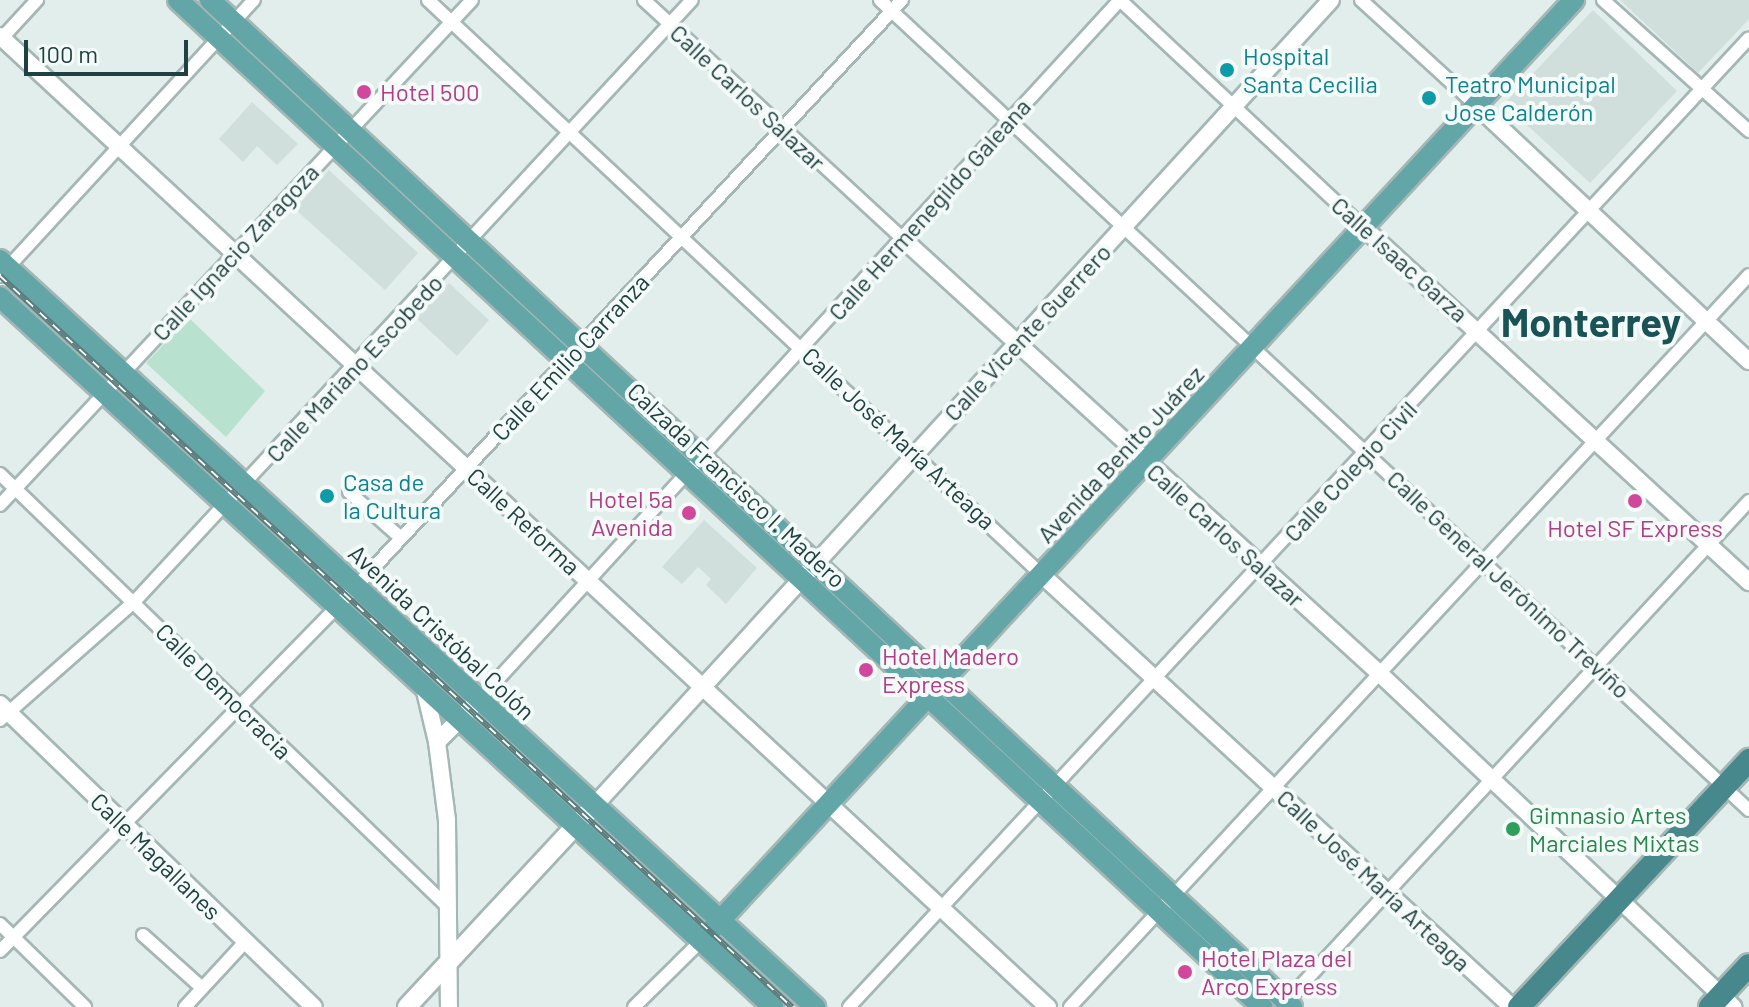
<!DOCTYPE html>
<html>
<head>
<meta charset="utf-8">
<style>
	body { margin:0 }
	#map { position:relative; width:1749px; height:1007px; overflow:hidden; background:#e2eeec; font-family:Barlow,sans-serif }
	div>[style] { position:absolute }
	[style*='--x'] { left:calc(var(--x)*1px); top:calc(var(--y)*1px); width:calc(var(--w)*1px); rotate:calc(var(--a)*1deg) }
	.built>* { inset:0; background:#d0dedc }
	.green>* { inset:0; background:#b9e1cf }
	.roads { filter:drop-shadow(2px 0 #a4b7b5) drop-shadow(-2px 0 #a4b7b5) drop-shadow(0 2px #a4b7b5) drop-shadow(0 -2px #a4b7b5) }
	.minor>* { height:12px; margin:-6px; padding:0 6px; transform-origin:6px; border-radius:6px; background:#fff }
	.tertiary>* { height:16px; margin:-8px; padding:0 8px; transform-origin:8px; border-radius:8px; background:#fff }
	.secondary>* { height:18px; margin:-9px; padding:0 9px; transform-origin:9px; border-radius:9px; background:#fff }
	.primary>* { height:20px; margin:-10px; padding:0 10px; transform-origin:10px; border-radius:10px; background:#63a6a7 }
	.trunk>* { height:22px; margin:-11px; padding:0 11px; transform-origin:11px; border-radius:11px; background:#46888c }
	.rail>* { height:6px; margin-top:-3px; transform-origin:0; background:repeating-linear-gradient(90deg,#f3faf8 0 9px,#5b7c7c 0 18px); box-sizing:border-box; border-block:2px solid #5b7c7c }
	.dots>* { width:22px; height:22px; translate:-50% -50%; box-sizing:border-box; border:4px solid #f3faf8; border-radius:50% }
	span { translate:-50% -50%; white-space:nowrap; text-align:center; line-height:1.15; -webkit-text-stroke:8px #f3faf8; paint-order:stroke }
	.culture-label { font-size:24px; color:#0d838f }
	.left { translate:0 -50%; text-align:left }
	.hotel-label { font-size:24px; color:#b23c85 }
	.right { translate:-100% -50%; text-align:right }
	.street-label { font-size:24px; color:#204141 }
	.leisure-label { font-size:24px; color:#27864d }
	.town-label { font-size:40px; color:#1a5355; font-weight:700 }
	.scale { position:absolute; left:24px; top:40px; width:164px; height:36px; box-sizing:border-box; border:4px solid #204141; border-top:0; padding-left:10px; font-size:24px; line-height:28px; white-space:nowrap; color:#204141; -webkit-text-stroke:6px #f3faf8; paint-order:stroke }
</style>
</head>
<body>
<div id="map">
	<div class="built">
		<div style="clip-path:polygon(1620px 0,1749px 0,1749px 19px,1698px 73px)"></div>
		<div style="clip-path:polygon(1593px 10px,1677px 91px,1590px 183px,1504px 104px)"></div>
		<div style="clip-path:polygon(252px 102px,298px 144px,277px 165px,257px 146px,243px 162px,219px 139px)"></div>
		<div style="clip-path:polygon(329px 170px,418px 253px,385px 290px,295px 209px)"></div>
		<div style="clip-path:polygon(449px 283px,489px 320px,457px 356px,416px 318px)"></div>
		<div style="clip-path:polygon(704px 520px,757px 568px,726px 604px,706px 585px,711px 579px,698px 567px,682px 584px,662px 567px)"></div>
	</div>
	<div class="green">
		<div style="clip-path:polygon(189px 318px,265px 391px,226px 437px,146px 363px)"></div>
	</div>
	<div class="roads">
		<div class="minor">
			<div style="--x:428;--y:0;--w:841;--a:43.12"></div>
			<div style="--x:644;--y:0;--w:352;--a:42.7"></div>
			<div style="--x:880;--y:0;--w:1188;--a:42.99"></div>
			<div style="--x:1120;--y:0;--w:335;--a:43.1"></div>
			<div style="--x:1361;--y:0;--w:156;--a:42.4"></div>
			<div style="--x:1603;--y:0;--w:196;--a:41.9"></div>
			<div style="--x:2;--y:38;--w:52;--a:-47.4"></div>
			<div style="--x:0;--y:276;--w:375;--a:-47.4"></div>
			<div style="--x:0;--y:474;--w:624;--a:44.03"></div>
			<div style="--x:349;--y:492;--w:69;--a:41.5"></div>
			<div style="--x:0;--y:505;--w:691;--a:-46.93"></div>
			<div style="--x:478;--y:701;--w:951;--a:-47.52"></div>
			<div style="--x:0;--y:720;--w:180;--a:-41.4"></div>
			<div style="--x:135;--y:601;--w:819;--a:-47.18"></div>
			<div style="--x:0;--y:924;--w:119;--a:44.3"></div>
			<div style="--x:143;--y:935;--w:79;--a:41.9"></div>
			<div style="--x:0;--y:951;--w:482;--a:-45.6"></div>
			<div style="--x:337;--y:607;--w:829;--a:-47.05"></div>
			<div style="--x:1284;--y:1004;--w:685;--a:-47.25"></div>
			<div style="--x:185;--y:1007;--w:88;--a:-47.3"></div>
			<div style="--x:634;--y:1007;--w:94;--a:-44.6"></div>
			<div style="--x:849;--y:1007;--w:1322;--a:-47.11"></div>
			<div style="--x:1070;--y:1007;--w:998;--a:-47.15"></div>
		</div>
		<div class="tertiary">
			<div style="--x:0;--y:36;--w:1429;--a:42.82"></div>
			<div style="--x:1476;--y:105;--w:374;--a:43.2"></div>
			<div style="--x:1365;--y:229;--w:522;--a:42.59"></div>
			<div style="--x:903;--y:239;--w:644;--a:42.36"></div>
			<div style="--x:1379;--y:673;--w:487;--a:43.3"></div>
			<div style="--x:1042;--y:575;--w:638;--a:42.59"></div>
			<div style="--x:424;--y:687;--w:57;--a:76.7"></div>
			<div style="--x:437;--y:742;--w:79;--a:82.7"></div>
			<div style="--x:447;--y:820;--w:187;--a:89.4"></div>
			<div style="--x:0;--y:704;--w:436;--a:44"></div>
			<div style="--x:437;--y:742;--w:58;--a:-45"></div>
			<div style="--x:594;--y:806;--w:1092;--a:-47.56"></div>
		</div>
		<div class="secondary">
			<div style="--x:407;--y:1007;--w:275;--a:-47.1"></div>
		</div>
		<div class="primary">
			<div style="--x:178;--y:0;--w:1480;--a:42.89"></div>
			<div style="--x:210;--y:0;--w:1478;--a:42.94"></div>
			<div style="--x:0;--y:260;--w:1106;--a:42.51"></div>
			<div style="--x:0;--y:297;--w:1050;--a:42.57"></div>
			<div style="--x:701;--y:941;--w:1284;--a:-47.15"></div>
		</div>
		<div class="trunk">
			<div style="--x:1519;--y:1007;--w:338;--a:-47"></div>
			<div style="--x:1710;--y:1007;--w:57;--a:-47.1"></div>
		</div>
	</div>
	<div class="rail">
		<div style="--x:0;--y:276;--w:1078;--a:42.71"></div>
	</div>
	<div class="dots">
		<div style="left:1227px;top:70px;background:#0f9aa8"></div>
		<div style="left:364px;top:92px;background:#d1479c"></div>
		<div style="left:1429px;top:98px;background:#0f9aa8"></div>
		<div style="left:327px;top:496px;background:#0f9aa8"></div>
		<div style="left:1635px;top:501px;background:#d1479c"></div>
		<div style="left:689px;top:513px;background:#d1479c"></div>
		<div style="left:866px;top:670px;background:#d1479c"></div>
		<div style="left:1513px;top:829px;background:#2e9e5b"></div>
		<div style="left:1185px;top:972px;background:#d1479c"></div>
	</div>
	<div class="culture-label">
		<span class="left" style="left:1243px;top:70px">Hospital<br>Santa Cecilia</span>
		<span class="left" style="left:1445px;top:98px">Teatro Municipal<br>Jose Calderón</span>
		<span class="left" style="left:343px;top:496px">Casa de<br>la Cultura</span>
	</div>
	<div class="hotel-label">
		<span class="left" style="left:380px;top:92px">Hotel 500</span>
		<span class="right" style="left:673px;top:513px">Hotel 5a<br>Avenida</span>
		<span style="left:1635px;top:528px">Hotel SF Express</span>
		<span class="left" style="left:882px;top:670px">Hotel Madero<br>Express</span>
		<span class="left" style="left:1201px;top:972px">Hotel Plaza del<br>Arco Express</span>
	</div>
	<div class="street-label">
		<span style="left:748px;top:97px;rotate:43deg">Calle Carlos Salazar</span>
		<span style="left:929px;top:209px;rotate:-48deg">Calle Hermenegildo Galeana</span>
		<span style="left:235px;top:252px;rotate:-47deg">Calle Ignacio Zaragoza</span>
		<span style="left:1400px;top:259px;rotate:42deg">Calle Isaac Garza</span>
		<span style="left:1027px;top:332px;rotate:-47deg">Calle Vicente Guerrero</span>
		<span style="left:570px;top:357px;rotate:-47deg">Calle Emilio Carranza</span>
		<span style="left:354px;top:368px;rotate:-47deg">Calle Mariano Escobedo</span>
		<span style="left:899px;top:438px;rotate:43deg">Calle José María Arteaga</span>
		<span style="left:1120px;top:454px;rotate:-47deg">Avenida Benito Juárez</span>
		<span style="left:1350px;top:471px;rotate:-47deg">Calle Colegio Civil</span>
		<span style="left:737px;top:485px;rotate:43deg">Calzada Francisco I. Madero</span>
		<span style="left:524px;top:521px;rotate:43deg">Calle Reforma</span>
		<span style="left:1226px;top:535px;rotate:42deg">Calle Carlos Salazar</span>
		<span style="left:1509px;top:584px;rotate:43deg">Calle General Jerónimo Treviño</span>
		<span style="left:442px;top:632px;rotate:43deg">Avenida Cristóbal Colón</span>
		<span style="left:224px;top:691px;rotate:45deg">Calle Democracia</span>
		<span style="left:156px;top:856px;rotate:44deg">Calle Magallanes</span>
		<span style="left:1374px;top:880px;rotate:43deg">Calle José María Arteaga</span>
	</div>
	<div class="leisure-label">
		<span class="left" style="left:1529px;top:829px">Gimnasio Artes<br>Marciales Mixtas</span>
	</div>
	<div class="town-label">
		<span style="left:1591px;top:321px">Monterrey</span>
	</div>
	<div class="scale">100 m</div>
</div>
</body>
</html>
